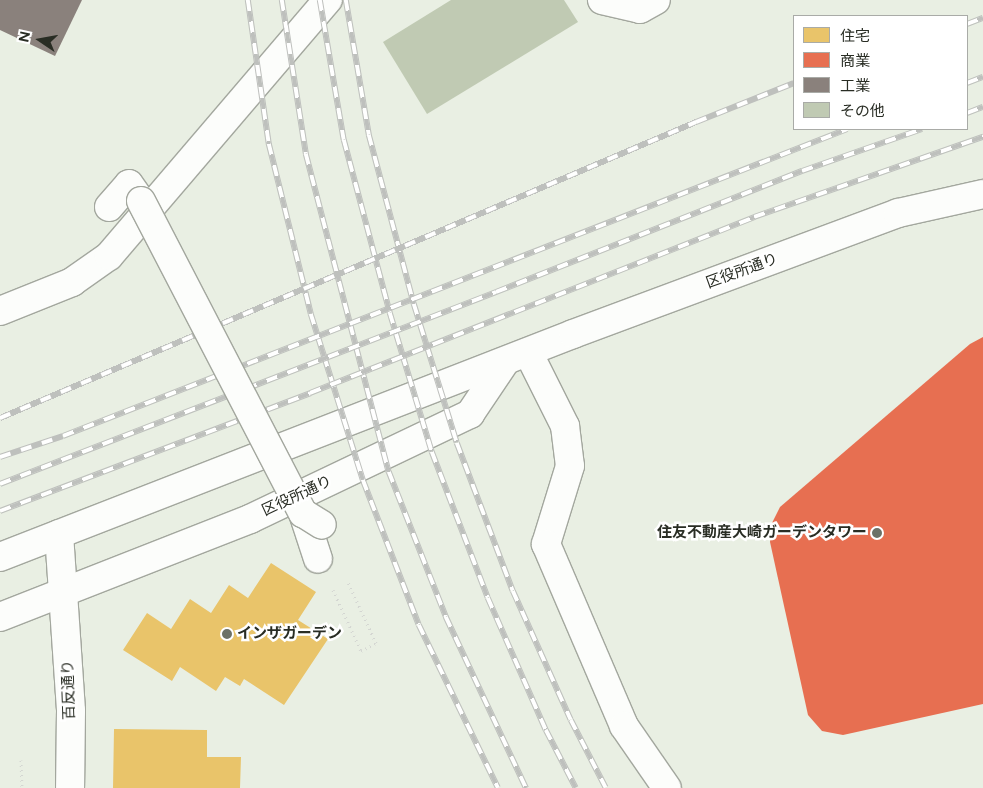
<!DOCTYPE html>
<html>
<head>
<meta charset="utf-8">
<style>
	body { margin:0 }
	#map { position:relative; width:983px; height:788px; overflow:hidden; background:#e9efe3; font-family:Figtree,"Noto Sans JP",sans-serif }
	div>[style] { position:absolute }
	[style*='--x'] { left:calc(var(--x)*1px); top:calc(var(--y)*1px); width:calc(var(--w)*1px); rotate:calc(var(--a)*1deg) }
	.homes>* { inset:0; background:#e9c46a }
	.shops>* { inset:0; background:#e76f51 }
	.industry>* { inset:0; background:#8a817c }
	.building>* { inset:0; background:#c0cab3 }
	.path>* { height:3px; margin-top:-1.5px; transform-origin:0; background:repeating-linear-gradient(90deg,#d4d6d2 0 1px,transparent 0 5px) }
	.roads { filter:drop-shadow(1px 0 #a3a79e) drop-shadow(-1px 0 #a3a79e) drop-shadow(0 1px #a3a79e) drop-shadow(0 -1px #a3a79e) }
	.minor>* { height:28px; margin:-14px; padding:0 14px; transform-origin:14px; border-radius:14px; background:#fcfdfb }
	.rail>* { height:5.5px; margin-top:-2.75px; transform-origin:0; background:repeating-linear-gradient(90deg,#fff 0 11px,#bec0bd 0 22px); box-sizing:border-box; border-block:1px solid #bec0bd }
	.bridges { filter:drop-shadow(1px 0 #a3a79e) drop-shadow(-1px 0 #a3a79e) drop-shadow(0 1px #a3a79e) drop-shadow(0 -1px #a3a79e) }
	.minor-bridge>* { height:28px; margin:-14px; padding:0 14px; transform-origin:14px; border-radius:14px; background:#fcfdfb }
	.dots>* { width:14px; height:14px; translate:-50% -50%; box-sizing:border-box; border:2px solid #fff; border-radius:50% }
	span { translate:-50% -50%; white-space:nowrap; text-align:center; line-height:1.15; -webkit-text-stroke:5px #fff; paint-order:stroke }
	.street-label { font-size:15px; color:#292d24 }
	.poi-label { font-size:15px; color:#292d24; font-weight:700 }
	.right { translate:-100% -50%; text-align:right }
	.left { translate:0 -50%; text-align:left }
	.legend { position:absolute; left:793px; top:15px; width:175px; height:115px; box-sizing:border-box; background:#fff; border:1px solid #a9aba7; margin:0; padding:6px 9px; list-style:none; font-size:15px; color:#292d24 }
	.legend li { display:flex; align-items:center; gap:10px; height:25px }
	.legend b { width:25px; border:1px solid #a9aba7 }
	.north { position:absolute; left:15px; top:15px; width:50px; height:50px; -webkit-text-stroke:4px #fff; paint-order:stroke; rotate:282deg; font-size:14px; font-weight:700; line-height:20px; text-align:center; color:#292d24 }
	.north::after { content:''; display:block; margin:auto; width:18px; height:22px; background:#292d24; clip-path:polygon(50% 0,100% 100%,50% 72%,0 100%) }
</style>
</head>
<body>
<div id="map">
	<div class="homes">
		<div style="clip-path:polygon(271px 563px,316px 592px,298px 620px,328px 639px,284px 705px,244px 679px,240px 686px,225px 677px,216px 691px,180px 667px,172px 681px,123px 650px,147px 613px,171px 629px,190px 599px,211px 613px,229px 585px,248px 598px)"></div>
		<div style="clip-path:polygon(114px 729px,207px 730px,207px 757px,241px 757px,240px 788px,113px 788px)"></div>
	</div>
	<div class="shops">
		<div style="clip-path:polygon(983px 337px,983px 704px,843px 735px,822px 731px,808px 715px,770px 542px,772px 523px,780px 507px,970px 344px)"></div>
	</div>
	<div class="industry">
		<div style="clip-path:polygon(0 0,82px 0,55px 56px,0 30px)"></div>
	</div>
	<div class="building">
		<div style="clip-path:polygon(451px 0,564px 0,578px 22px,427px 114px,383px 42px)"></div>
	</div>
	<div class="path">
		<div style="--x:333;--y:590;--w:67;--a:65.3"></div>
		<div style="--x:361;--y:651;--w:17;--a:-28"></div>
		<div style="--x:376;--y:643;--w:69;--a:-114.7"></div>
		<div style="--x:21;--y:760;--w:28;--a:88"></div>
	</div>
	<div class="roads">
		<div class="minor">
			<div style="--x:602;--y:0;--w:39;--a:13"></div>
			<div style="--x:640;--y:9;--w:18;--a:-29"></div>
			<div style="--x:109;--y:207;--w:30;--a:-49"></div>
			<div style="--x:129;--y:184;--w:21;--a:55"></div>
			<div style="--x:0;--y:311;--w:78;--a:-21.9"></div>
			<div style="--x:72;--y:282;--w:45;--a:-35.1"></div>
			<div style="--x:109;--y:256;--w:337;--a:-49.5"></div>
			<div style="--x:528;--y:352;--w:83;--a:63.4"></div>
			<div style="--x:565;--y:426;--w:40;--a:82.9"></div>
			<div style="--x:570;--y:466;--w:82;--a:107.1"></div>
			<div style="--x:546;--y:544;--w:198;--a:66.8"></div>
			<div style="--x:624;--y:726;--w:75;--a:55.3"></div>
			<div style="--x:303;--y:513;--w:48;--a:71.9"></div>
			<div style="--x:59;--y:534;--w:177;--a:86.1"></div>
			<div style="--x:71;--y:711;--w:77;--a:90.7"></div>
			<div style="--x:0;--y:557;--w:615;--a:-21.26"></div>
			<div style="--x:573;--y:334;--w:347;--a:-20.4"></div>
			<div style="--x:898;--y:213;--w:87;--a:-12.6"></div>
			<div style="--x:0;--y:617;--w:269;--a:-21.4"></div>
			<div style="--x:250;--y:519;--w:244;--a:-25.5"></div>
			<div style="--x:470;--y:414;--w:63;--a:-56.1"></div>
		</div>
	</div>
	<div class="rail">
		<div style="--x:248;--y:0;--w:146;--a:81.7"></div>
		<div style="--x:269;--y:144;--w:175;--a:76.1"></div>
		<div style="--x:311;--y:314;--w:174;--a:72.6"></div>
		<div style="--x:363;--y:480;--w:155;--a:68.9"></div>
		<div style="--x:419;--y:625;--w:181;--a:64.1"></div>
		<div style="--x:282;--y:0;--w:156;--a:81.1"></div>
		<div style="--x:306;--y:154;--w:329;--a:75.4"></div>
		<div style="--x:389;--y:472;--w:156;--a:68.5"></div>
		<div style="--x:446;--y:617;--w:189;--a:64.9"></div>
		<div style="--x:320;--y:0;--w:142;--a:80.3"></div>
		<div style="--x:344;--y:140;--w:179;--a:75.1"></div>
		<div style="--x:390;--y:313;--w:145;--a:73.2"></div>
		<div style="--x:432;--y:452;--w:156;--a:69"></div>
		<div style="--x:488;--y:598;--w:144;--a:66.3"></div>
		<div style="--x:546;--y:730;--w:65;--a:62.7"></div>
		<div style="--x:346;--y:0;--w:137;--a:80.3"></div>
		<div style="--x:369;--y:135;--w:175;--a:75.1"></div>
		<div style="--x:414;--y:304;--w:145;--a:72.8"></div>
		<div style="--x:457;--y:443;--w:158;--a:69.3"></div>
		<div style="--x:513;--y:591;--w:141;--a:65.8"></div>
		<div style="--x:571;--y:720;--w:76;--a:62.8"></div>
		<div style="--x:967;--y:24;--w:17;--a:-21"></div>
		<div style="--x:967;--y:83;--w:17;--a:-21"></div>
		<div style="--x:967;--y:113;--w:17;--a:-21"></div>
		<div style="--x:0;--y:418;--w:756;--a:-23.04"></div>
		<div style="--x:696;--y:122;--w:105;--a:-21.7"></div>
		<div style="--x:0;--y:457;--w:66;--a:-18.4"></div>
		<div style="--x:63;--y:436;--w:842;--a:-21.38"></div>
		<div style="--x:0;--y:484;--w:532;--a:-21.16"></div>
		<div style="--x:496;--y:292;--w:329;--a:-21.6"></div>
		<div style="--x:802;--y:171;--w:127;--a:-19.3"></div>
		<div style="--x:0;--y:511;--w:332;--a:-20.8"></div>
		<div style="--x:310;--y:393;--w:478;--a:-21.6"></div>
		<div style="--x:754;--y:217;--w:243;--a:-19.3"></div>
	</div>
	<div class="bridges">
		<div class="minor-bridge">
			<div style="--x:141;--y:201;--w:352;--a:62.6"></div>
			<div style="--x:303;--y:513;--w:22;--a:32"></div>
		</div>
	</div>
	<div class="dots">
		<div style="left:877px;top:533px;background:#6c7167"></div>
		<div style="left:227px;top:634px;background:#6c7167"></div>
	</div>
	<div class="street-label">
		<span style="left:742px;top:271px;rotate:-20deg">区役所通り</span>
		<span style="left:297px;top:496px;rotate:-25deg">区役所通り</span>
		<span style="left:69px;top:690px;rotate:-92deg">百反通り</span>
	</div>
	<div class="poi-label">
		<span class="right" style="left:867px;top:533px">住友不動産大崎ガーデンタワー</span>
		<span class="left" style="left:237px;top:634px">インザガーデン</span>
	</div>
	<ul class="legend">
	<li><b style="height:14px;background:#e9c46a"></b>住宅</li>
	<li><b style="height:14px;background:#e76f51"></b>商業</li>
	<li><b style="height:14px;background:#8a817c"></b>工業</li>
	<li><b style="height:14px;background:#c0cab3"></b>その他</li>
	</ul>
	<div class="north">N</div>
</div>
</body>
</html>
